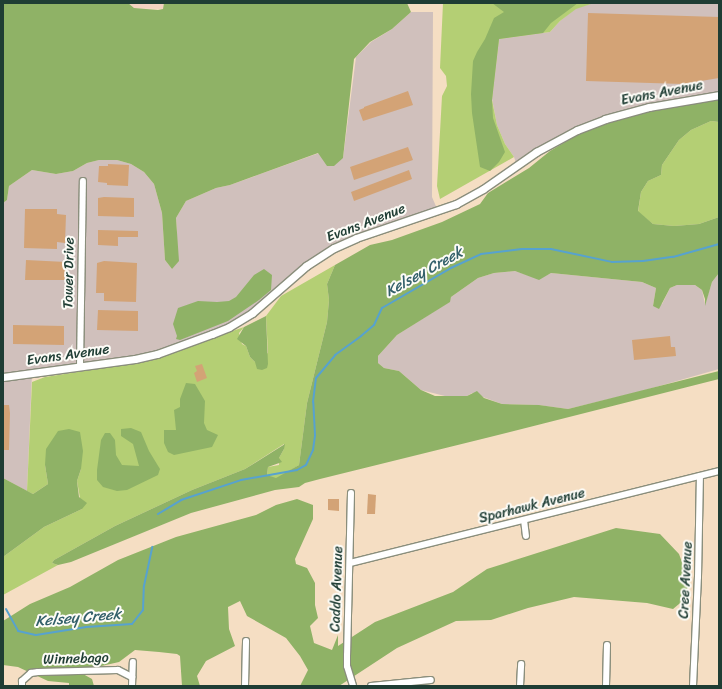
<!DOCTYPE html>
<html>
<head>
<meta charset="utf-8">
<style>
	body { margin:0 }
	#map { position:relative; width:722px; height:689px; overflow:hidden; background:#f5dec3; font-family:Sriracha,sans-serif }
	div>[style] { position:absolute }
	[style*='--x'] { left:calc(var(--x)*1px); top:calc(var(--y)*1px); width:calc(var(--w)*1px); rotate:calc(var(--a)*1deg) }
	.built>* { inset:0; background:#f4d3c0 }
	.industrial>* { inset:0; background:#d0c0bc }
	.green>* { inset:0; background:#b4cf74 }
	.forest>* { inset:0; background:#8fb266 }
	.stream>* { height:2px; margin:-1px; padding:0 1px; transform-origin:1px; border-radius:1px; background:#57a2cf }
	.building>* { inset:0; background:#d3a376 }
	.roads { filter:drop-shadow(1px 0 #8a8e7c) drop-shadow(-1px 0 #8a8e7c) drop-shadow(0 1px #8a8e7c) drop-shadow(0 -1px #8a8e7c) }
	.minor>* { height:6px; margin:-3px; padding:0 3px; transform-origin:3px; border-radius:3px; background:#fff }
	.tertiary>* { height:7px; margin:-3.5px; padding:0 3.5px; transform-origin:3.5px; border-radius:3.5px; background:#fff }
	span { translate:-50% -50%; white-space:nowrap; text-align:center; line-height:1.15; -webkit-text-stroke:4px #fdfcf7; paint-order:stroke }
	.street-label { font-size:14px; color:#1f3d34 }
	.water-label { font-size:15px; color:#33606a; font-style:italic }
	.frame { position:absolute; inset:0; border:4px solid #1f3d34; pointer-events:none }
</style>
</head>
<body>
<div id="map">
	<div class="built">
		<div style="clip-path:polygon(128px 3px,164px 3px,163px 9px,134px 8px)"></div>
	</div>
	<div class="industrial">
		<div style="clip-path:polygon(594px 3px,719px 3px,719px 95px,666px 103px,588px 125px,517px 166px,514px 157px,505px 144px,497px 125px,492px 99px,499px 39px,550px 32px,560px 21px,576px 8px)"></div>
		<div style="clip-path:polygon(411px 12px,433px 12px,432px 197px,438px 211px,334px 248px,240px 321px,157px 354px,32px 374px,27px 491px,3px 478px,3px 203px,7px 200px,9px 186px,32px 170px,56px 174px,73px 171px,87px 163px,99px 160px,117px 160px,131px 164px,144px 172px,154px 184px,162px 213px,165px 260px,172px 269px,177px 232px,176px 218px,186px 201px,216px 188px,230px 185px,319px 153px,343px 158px,356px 57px,371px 42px,392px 29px)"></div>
		<div style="clip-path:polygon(515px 271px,539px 279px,551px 273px,642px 282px,656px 288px,653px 306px,662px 304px,670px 288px,677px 285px,695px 285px,702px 290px,705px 304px,712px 282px,719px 273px,719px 369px,642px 391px,568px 409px,538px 405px,502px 404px,472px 393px,467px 396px,445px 396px,421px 390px,399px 371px,384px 368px,378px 363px,378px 356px,397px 335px,449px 302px,451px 297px,478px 278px,494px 273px)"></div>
	</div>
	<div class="green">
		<div style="clip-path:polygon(443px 3px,594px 3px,576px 9px,560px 21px,550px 32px,499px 39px,492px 100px,497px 125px,505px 144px,514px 157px,440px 199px,437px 186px,442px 96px,447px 86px,446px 76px,440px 68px)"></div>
		<div style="clip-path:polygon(711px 121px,719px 122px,719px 217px,699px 224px,674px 226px,653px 224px,638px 212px,641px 192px,648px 181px,661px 175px,662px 165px,679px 140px,691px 130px)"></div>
		<div style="clip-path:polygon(335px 265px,327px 284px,329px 300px,327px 322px,307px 403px,299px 465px,276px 479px,267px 475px,268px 467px,279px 465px,279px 458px,284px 449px,284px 444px,245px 469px,192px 490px,115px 526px,54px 560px,52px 563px,58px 565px,3px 595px,3px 557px,44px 527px,82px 509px,77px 481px,81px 469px,45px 465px,48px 484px,33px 494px,27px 491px,32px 382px,45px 377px,97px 369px,175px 351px,244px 327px,239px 333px,242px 344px,246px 346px,250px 357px,255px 362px,268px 353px,266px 316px,281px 296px)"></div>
	</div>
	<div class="forest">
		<div style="clip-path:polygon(3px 3px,128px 3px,134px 8px,158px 10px,163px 9px,164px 3px,407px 3px,411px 12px,392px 29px,370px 42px,354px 59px,343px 158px,334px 166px,327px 166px,318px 153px,230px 185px,216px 188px,186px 201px,176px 218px,179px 261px,172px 269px,165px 260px,162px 213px,154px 184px,144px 172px,131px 164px,117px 160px,99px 160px,87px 163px,73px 171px,56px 174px,32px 170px,9px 186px,7px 200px,3px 203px)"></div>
		<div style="clip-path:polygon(492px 3px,578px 3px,551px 23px,543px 33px,499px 39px,492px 100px,493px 118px,505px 152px,499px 162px,490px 171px,480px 167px,472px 113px,471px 94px,473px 61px,477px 52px,485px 39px,494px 18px,504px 12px)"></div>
		<div style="clip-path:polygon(719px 98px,719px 122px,711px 121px,691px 130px,679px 140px,662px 165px,661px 175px,648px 181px,641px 192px,638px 211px,653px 224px,674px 226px,699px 224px,719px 217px,719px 273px,712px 282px,705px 306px,705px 299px,702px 290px,695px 285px,677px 285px,670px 288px,659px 309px,653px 306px,656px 288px,642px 282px,551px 273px,539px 280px,515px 271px,494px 273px,478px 278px,451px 297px,450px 302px,397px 335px,378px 356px,378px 363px,384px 368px,399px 371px,421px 390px,435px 396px,467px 396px,477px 391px,484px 398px,502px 404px,539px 405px,568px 409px,719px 371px,719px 379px,486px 438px,320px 479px,305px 483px,299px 487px,275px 490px,191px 513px,71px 562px,58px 565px,52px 563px,54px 560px,115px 526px,192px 490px,245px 469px,285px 444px,284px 449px,279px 458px,282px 462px,268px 467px,267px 475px,276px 478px,299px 465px,307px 403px,327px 322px,329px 300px,327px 284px,335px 265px,370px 245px,392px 240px,442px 222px,480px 204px,488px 193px,529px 168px,550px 151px,577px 135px,597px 126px,623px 117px,671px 106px)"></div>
		<div style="clip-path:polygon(264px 269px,272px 275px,271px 290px,259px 300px,228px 321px,180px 340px,176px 339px,177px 336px,173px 324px,178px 308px,198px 301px,217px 302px,229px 301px,236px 297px,254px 275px)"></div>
		<div style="clip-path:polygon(266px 316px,268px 364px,267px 368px,262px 370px,257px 369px,255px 362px,250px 357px,246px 346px,237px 339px,244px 327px)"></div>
		<div style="clip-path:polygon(186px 383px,195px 384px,205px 401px,204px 423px,207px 430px,218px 435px,212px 447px,174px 455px,168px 452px,164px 443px,164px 430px,176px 430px,174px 410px,180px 407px,180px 399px)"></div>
		<div style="clip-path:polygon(131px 428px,141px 432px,149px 451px,160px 469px,158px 475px,127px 490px,117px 491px,103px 487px,97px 480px,97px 470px,101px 440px,105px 433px,110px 433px,115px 440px,116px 455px,122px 465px,139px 466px,133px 444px,121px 436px,121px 429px)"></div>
		<div style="clip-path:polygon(69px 429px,80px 432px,83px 451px,81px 469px,77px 481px,79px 497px,87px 503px,82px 509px,44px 527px,3px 557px,3px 478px,33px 494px,48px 484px,45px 465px,46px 449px,58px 431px)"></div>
		<div style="clip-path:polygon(297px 499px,313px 505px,313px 519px,295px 559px,296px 564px,307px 568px,315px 583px,315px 605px,318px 618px,310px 626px,314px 643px,332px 650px,338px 635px,338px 646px,375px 622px,453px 592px,487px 569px,616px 528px,660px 534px,679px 554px,689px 581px,685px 599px,673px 609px,647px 603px,574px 597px,528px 608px,491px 620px,456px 621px,397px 648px,339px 686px,300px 686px,308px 670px,300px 656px,286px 638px,247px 616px,240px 601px,228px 607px,229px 629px,235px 646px,206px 661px,197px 676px,200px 686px,182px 686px,180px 656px,177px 654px,159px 652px,135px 650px,119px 662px,97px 667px,83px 674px,92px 679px,94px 686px,69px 686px,69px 683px,48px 681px,18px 667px,3px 665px,3px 621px,30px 604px,70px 587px,118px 560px,176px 537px,256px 515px,276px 505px)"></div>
	</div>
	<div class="stream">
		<div style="--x:158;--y:514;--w:27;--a:-31"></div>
		<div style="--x:181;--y:500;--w:63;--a:-18.4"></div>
		<div style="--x:241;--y:480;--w:57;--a:-10.1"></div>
		<div style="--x:297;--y:470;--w:10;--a:-29"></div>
		<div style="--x:306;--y:465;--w:17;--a:-65"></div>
		<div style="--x:313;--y:450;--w:15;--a:-82"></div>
		<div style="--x:315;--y:435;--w:33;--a:-93"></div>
		<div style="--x:313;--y:402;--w:24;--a:-83"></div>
		<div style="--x:316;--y:378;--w:30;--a:-50"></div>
		<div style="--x:335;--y:355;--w:32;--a:-36"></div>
		<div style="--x:361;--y:336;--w:17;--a:-40"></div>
		<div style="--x:374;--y:325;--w:19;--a:-65"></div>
		<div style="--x:382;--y:308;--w:80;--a:-30.1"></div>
		<div style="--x:451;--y:268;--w:33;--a:-25"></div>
		<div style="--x:481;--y:254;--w:41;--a:-7"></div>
		<div style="--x:522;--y:249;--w:29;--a:0"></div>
		<div style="--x:551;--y:249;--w:62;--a:12"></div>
		<div style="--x:612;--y:262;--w:31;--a:-2"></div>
		<div style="--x:643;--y:261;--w:30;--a:-8"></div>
		<div style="--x:673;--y:257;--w:48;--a:-15.8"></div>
		<div style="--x:6;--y:609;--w:25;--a:61"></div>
		<div style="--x:18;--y:631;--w:18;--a:13"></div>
		<div style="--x:36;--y:635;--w:51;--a:-9.1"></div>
		<div style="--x:86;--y:627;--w:46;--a:-3.7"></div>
		<div style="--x:132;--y:624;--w:18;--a:-52"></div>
		<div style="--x:143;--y:610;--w:24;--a:-88"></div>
		<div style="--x:144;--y:586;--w:40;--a:-78"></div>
	</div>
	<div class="building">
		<div style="clip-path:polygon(588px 13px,719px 17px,719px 78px,683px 84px,586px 81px)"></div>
		<div style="clip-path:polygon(408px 91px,413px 105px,363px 121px,359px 110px,364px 108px,364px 107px)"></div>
		<div style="clip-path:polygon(408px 147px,413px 160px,354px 180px,350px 167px)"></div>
		<div style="clip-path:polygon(108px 164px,129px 165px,128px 186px,107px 185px,107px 183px,98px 182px,99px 166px,108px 166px)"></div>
		<div style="clip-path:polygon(409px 170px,412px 179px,354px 201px,351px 192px)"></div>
		<div style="clip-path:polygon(104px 197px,134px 198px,134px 217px,98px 216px,98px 198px)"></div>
		<div style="clip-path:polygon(25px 209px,57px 209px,57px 214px,66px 215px,65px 243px,57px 242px,57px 249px,24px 248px)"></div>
		<div style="clip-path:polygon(98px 230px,138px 231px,138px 237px,118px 237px,118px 246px,98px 245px)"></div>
		<div style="clip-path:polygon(26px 260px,66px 262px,65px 280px,25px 280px)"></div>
		<div style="clip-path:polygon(104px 261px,137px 263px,136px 302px,104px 301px,104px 293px,96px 293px,97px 263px)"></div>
		<div style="clip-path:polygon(98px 310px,138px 311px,138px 331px,97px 330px)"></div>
		<div style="clip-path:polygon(13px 325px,64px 326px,64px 345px,13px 344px)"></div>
		<div style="clip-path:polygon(670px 336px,671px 347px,675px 347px,676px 356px,634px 360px,632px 340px)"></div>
		<div style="clip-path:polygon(202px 364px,207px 378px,197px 382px,194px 373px,197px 371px,195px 366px)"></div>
		<div style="clip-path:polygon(3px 405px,9px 405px,10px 413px,9px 450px,3px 450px)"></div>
		<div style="clip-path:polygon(368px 494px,376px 495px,375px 514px,367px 514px)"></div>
		<div style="clip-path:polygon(328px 499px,339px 499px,339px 511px,328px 510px)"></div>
	</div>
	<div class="roads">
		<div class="minor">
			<div style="--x:80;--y:366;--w:185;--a:-89.1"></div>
			<div style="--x:351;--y:493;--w:162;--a:91.4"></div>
			<div style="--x:347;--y:655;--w:11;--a:90"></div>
			<div style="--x:347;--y:666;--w:21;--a:73"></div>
			<div style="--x:524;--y:520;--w:16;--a:83"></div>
			<div style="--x:350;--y:563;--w:380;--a:-14"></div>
			<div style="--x:22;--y:686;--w:5;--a:-90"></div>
			<div style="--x:22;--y:681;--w:12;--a:-42"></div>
			<div style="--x:31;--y:673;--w:7;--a:-8"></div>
			<div style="--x:38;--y:672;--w:80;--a:-1.4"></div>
			<div style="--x:118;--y:670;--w:16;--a:27"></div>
			<div style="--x:132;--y:686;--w:24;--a:-88"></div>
			<div style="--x:245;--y:686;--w:45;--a:-88.7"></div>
			<div style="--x:371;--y:686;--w:60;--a:-5.7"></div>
			<div style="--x:520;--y:686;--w:22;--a:-87"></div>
			<div style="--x:606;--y:686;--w:41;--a:-88.6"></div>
			<div style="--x:693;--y:686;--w:109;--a:-87.4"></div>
			<div style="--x:698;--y:577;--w:101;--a:-88.9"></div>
		</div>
		<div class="tertiary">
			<div style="--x:3;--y:377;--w:133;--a:-7.8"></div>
			<div style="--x:135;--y:359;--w:23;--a:-13"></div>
			<div style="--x:157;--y:354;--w:59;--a:-20"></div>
			<div style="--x:212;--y:334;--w:18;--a:-22"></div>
			<div style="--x:229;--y:327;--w:27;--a:-31"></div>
			<div style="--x:252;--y:313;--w:72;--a:-41"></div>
			<div style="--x:306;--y:266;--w:33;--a:-33"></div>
			<div style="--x:334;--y:248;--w:24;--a:-24"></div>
			<div style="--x:356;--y:238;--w:106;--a:-18.8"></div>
			<div style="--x:456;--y:204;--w:31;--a:-29"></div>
			<div style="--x:483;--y:189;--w:65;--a:-34.9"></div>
			<div style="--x:536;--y:152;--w:47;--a:-28.2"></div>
			<div style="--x:577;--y:130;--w:30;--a:-21"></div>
			<div style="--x:605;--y:119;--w:46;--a:-15.3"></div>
			<div style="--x:649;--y:107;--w:71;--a:-9.7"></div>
		</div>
	</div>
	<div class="street-label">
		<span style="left:662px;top:93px;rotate:-11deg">Evans Avenue</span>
		<span style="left:366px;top:223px;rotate:-21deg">Evans Avenue</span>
		<span style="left:69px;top:273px;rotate:-89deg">Tower Drive</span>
		<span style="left:68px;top:355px;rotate:-8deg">Evans Avenue</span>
		<span style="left:532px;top:506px;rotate:-14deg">Sparhawk Avenue</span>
		<span style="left:686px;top:580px;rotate:-87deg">Cree Avenue</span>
		<span style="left:337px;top:589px;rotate:-88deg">Caddo Avenue</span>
		<span style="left:76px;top:659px;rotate:-2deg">Winnebago</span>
	</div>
	<div class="water-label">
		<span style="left:424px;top:272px;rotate:-29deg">Kelsey Creek</span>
		<span style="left:78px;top:618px;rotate:-5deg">Kelsey Creek</span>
	</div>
	<div class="frame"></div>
</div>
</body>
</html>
